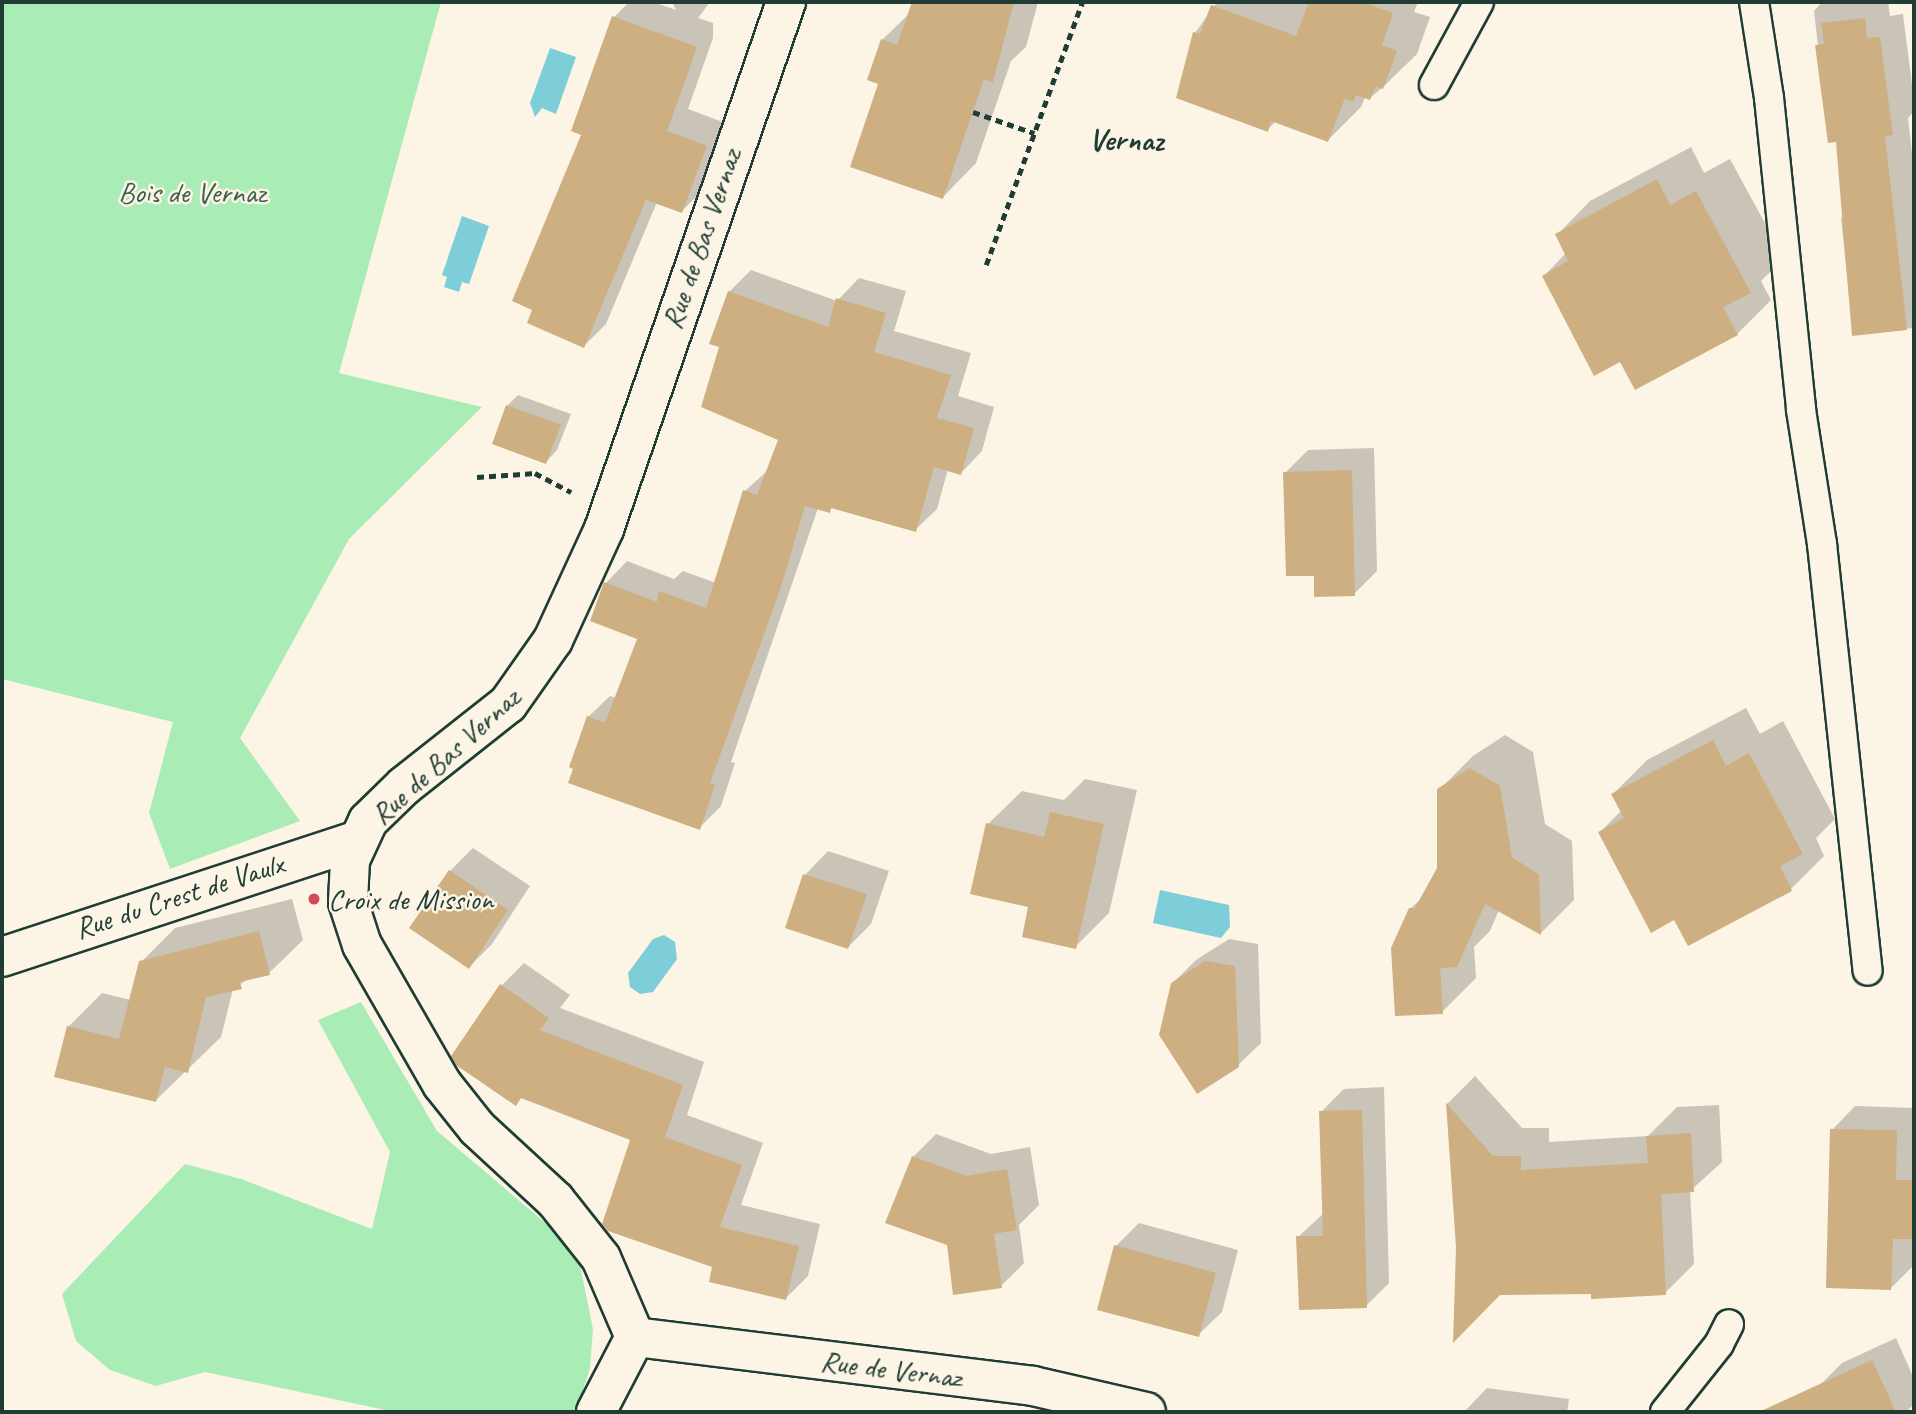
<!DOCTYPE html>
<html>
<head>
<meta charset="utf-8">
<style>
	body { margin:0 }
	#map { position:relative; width:1916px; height:1414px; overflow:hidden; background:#fcf5e5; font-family:Caveat,sans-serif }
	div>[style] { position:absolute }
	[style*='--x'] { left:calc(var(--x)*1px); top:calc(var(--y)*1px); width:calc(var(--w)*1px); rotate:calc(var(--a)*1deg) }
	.green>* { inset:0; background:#aaecb5 }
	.water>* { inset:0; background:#7dced8 }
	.shadow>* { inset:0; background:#0003 }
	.building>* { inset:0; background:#cdaf82 }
	.path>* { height:4.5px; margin-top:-2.25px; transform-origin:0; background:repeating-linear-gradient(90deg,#1f3d34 0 7px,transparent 0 12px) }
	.roads { filter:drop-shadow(2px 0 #1f3d34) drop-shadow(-2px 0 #1f3d34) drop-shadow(0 2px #1f3d34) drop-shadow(0 -2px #1f3d34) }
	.service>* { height:28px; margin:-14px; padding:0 14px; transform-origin:14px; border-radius:14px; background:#fcf5e5 }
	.minor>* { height:38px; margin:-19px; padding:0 19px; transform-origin:19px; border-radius:19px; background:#fcf5e5 }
	.dots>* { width:19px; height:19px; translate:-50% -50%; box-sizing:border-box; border:4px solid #fcf5e5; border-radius:50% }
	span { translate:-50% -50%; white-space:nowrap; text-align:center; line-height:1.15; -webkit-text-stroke:5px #fcf5e5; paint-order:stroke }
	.park-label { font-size:30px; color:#3b604e }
	.street-label { font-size:30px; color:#1f3d34 }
	.poi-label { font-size:30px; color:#1f3d34 }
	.left { translate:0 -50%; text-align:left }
	.neighbourhood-label { font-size:32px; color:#1f3d34; font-weight:700 }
	.frame { position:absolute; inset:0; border:4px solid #1f3d34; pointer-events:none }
</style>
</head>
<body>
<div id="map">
	<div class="green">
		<div style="clip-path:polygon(2px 2px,441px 2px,339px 373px,482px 407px,349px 539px,240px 738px,300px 821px,170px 869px,149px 813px,173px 722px,2px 679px)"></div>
		<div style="clip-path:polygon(361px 1002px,437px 1131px,555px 1231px,580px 1265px,593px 1329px,590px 1368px,576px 1412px,395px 1412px,205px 1372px,156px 1386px,110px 1370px,76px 1341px,62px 1294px,185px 1164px,241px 1179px,372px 1229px,390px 1152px,318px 1020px)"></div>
	</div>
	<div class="water">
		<div style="clip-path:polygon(550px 48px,576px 57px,556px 114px,542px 108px,535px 117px,530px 103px)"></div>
		<div style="clip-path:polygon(462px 216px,489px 226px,469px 284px,462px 282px,459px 292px,444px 287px,447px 277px,442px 275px)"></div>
		<div style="clip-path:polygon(1160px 890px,1229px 905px,1230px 927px,1221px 938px,1153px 923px)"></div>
		<div style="clip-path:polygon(664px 935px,675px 942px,677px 959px,653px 992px,640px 994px,630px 987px,628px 973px,653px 939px)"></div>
	</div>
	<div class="shadow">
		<div style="clip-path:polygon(629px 2px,653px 2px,676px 10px,672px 2px,710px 2px,698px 18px,713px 23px,713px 38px,688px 109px,728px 124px,704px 189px,682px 211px,657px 202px,606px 324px,584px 346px,584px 134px,614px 17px)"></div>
		<div style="clip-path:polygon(914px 2px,1038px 2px,1026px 47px,1011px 61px,976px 163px,943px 197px,881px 83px,882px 40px,911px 12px)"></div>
		<div style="clip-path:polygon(1217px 2px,1418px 2px,1414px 12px,1430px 17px,1417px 54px,1383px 87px,1370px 98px,1365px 97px,1361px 107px,1328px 140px,1276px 121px,1267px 130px,1195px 33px)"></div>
		<div style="clip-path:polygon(1822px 2px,1888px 2px,1890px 16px,1903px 14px,1914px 101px,1914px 111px,1908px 118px,1914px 171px,1914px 328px,1853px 334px,1841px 218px,1846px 213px,1837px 140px,1829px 141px,1814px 11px)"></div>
		<div style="clip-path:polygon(1691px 147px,1704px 173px,1730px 159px,1784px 258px,1761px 281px,1771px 300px,1737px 334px,1621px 359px,1544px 276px,1566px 253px,1557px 235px,1590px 201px)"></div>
		<div style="clip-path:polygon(751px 270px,837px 301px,859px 278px,906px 291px,894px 331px,971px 353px,958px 396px,994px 407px,982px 451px,961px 473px,948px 469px,937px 509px,915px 530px,833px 507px,829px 511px,818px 508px,731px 762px,735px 763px,721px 806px,699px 828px,575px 768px,588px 717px,610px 696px,617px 698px,639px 638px,606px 583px,627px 561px,674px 579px,683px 571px,716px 583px,745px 491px,768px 470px,780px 439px,721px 346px,729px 292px)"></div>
		<div style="clip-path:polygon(518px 395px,571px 414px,557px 450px,546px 462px,507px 406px)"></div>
		<div style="clip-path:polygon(1374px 448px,1377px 571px,1354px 594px,1316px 574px,1285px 473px,1308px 450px)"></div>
		<div style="clip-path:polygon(1746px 708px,1760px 734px,1783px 721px,1835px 819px,1816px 838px,1824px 856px,1791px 889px,1675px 918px,1600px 832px,1622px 810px,1613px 794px,1647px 760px)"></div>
		<div style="clip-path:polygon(1505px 735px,1533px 752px,1545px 824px,1572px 841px,1574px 900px,1541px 933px,1499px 910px,1490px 931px,1474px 947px,1476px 978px,1442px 1012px,1410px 909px,1425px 895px,1439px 868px,1439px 790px,1473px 756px)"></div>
		<div style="clip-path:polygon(1085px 779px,1137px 790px,1109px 913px,1075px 947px,1030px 906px,988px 824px,1022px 791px,1064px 800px)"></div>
		<div style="clip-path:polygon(473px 848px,530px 886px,492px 944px,469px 967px,411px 928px,450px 871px)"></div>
		<div style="clip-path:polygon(828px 851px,889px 871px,871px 924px,848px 947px,805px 875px)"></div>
		<div style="clip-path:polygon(292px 899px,303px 940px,269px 973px,251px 977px,233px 989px,221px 1037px,156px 1100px,68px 1027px,102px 993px,131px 1000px,141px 962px,175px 928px)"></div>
		<div style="clip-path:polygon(1229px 939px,1258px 944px,1261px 1043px,1237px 1066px,1172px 984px,1196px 960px)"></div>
		<div style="clip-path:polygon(524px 963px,570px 995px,560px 1008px,704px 1062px,687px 1115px,763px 1143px,741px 1205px,820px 1224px,808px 1276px,786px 1298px,715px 1266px,633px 1139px,523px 1096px,515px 1104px,453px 1056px,502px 985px)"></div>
		<div style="clip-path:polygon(1475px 1076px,1522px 1128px,1549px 1128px,1549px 1142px,1648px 1136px,1677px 1107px,1719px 1105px,1722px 1162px,1690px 1191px,1694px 1264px,1665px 1293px,1592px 1292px,1458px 1247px,1447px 1104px)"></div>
		<div style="clip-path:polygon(1384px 1087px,1389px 1283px,1366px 1306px,1298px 1237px,1324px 1213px,1321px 1112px,1344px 1089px)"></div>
		<div style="clip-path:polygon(1855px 1106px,1914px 1108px,1913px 1266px,1890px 1289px,1832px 1130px)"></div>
		<div style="clip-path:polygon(936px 1134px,991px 1154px,1030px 1147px,1039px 1205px,1019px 1225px,1024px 1263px,1001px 1286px,948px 1244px,913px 1157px)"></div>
		<div style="clip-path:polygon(1139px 1223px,1238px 1250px,1222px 1312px,1198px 1335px,1116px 1246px)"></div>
		<div style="clip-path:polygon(1896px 1338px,1914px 1379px,1914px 1404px,1906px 1412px,1831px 1412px,1819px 1386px,1842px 1363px)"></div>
		<div style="clip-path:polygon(1487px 1388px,1569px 1399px,1567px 1412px,1464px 1412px)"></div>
	</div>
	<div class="building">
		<div style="clip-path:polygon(912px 2px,1014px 2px,993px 82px,984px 79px,943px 199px,850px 167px,878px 84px,867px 80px,881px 39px,897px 45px)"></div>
		<div style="clip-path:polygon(1309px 2px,1362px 2px,1393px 13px,1382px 45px,1397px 51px,1383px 89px,1376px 86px,1370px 100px,1356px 95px,1353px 102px,1345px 98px,1328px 142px,1271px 121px,1268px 132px,1176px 98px,1193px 32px,1200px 34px,1211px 5px,1296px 36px)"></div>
		<div style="clip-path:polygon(612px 16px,697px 47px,667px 131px,707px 146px,682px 213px,646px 200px,584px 348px,527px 323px,532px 310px,512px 301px,581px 135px,571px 131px)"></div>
		<div style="clip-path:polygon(1865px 18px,1867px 38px,1880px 37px,1893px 135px,1885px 136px,1907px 330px,1852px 336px,1836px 142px,1828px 143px,1815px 45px,1824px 44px,1821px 23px)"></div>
		<div style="clip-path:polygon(1657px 179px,1670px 205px,1696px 191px,1751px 293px,1723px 307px,1738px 335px,1635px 390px,1620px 362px,1594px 376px,1542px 276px,1568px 261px,1555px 234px)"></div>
		<div style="clip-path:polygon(728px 291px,828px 327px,836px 298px,886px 313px,874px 352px,951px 375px,937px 418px,974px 428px,961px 475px,934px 467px,916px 532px,831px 508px,830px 513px,805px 506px,780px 590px,710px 783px,715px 785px,700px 830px,568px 783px,573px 769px,569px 767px,587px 716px,605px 723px,637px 639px,590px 621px,604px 582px,657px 602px,659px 591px,706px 608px,743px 490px,757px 495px,778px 440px,701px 407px,719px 347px,709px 344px)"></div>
		<div style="clip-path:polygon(506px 405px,561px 425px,546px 464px,492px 444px)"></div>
		<div style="clip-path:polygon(1352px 470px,1355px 596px,1314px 597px,1314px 576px,1286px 576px,1283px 472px)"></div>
		<div style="clip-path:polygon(1713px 740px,1726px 766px,1749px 753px,1803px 854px,1780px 866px,1792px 891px,1688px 946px,1674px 920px,1651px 933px,1598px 832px,1624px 818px,1611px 794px)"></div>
		<div style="clip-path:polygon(1470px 768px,1500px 786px,1512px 857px,1539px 875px,1541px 935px,1485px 904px,1457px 967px,1440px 968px,1443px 1014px,1395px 1016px,1391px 948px,1409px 908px,1415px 908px,1437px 868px,1437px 789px)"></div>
		<div style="clip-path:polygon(1050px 812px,1104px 824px,1076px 949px,1022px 937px,1028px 907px,970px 894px,986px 823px,1044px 837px)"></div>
		<div style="clip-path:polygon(449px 870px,508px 910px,469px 969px,409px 928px)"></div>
		<div style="clip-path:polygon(803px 874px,867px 894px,848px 949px,785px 928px)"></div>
		<div style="clip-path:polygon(259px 931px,270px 975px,240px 982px,242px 989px,206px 997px,188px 1073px,165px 1067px,156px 1102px,54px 1077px,67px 1026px,119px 1039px,139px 961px)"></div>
		<div style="clip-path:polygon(1205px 961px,1235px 966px,1239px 1067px,1197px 1094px,1159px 1035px,1171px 983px)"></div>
		<div style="clip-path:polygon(500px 984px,549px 1018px,540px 1030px,683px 1085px,665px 1137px,742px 1165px,720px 1227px,799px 1246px,786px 1300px,709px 1282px,712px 1267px,608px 1231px,602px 1224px,630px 1140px,521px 1098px,516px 1106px,456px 1065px,451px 1056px)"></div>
		<div style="clip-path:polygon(1446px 1103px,1493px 1156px,1521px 1156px,1521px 1170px,1648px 1163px,1646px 1136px,1691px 1133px,1694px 1192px,1661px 1194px,1666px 1295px,1591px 1299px,1591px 1294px,1500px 1295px,1453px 1343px,1456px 1247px)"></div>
		<div style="clip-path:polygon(1362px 1110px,1367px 1308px,1299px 1310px,1296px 1236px,1323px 1236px,1319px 1111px)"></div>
		<div style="clip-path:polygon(1830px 1129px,1897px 1130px,1896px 1180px,1914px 1180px,1914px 1239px,1893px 1239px,1891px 1290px,1826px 1288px)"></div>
		<div style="clip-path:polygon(912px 1156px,967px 1176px,1007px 1169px,1017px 1230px,994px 1234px,1002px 1288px,953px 1295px,947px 1245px,885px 1223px)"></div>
		<div style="clip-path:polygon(1114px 1245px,1216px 1273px,1199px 1337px,1097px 1310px)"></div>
		<div style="clip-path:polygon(1872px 1360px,1896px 1412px,1759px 1412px)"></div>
	</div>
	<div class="path">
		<div style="--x:973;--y:112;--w:65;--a:19"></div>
		<div style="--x:986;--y:265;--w:280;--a:-69.9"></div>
		<div style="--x:477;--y:477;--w:58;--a:-3.9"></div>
		<div style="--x:535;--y:473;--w:41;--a:27.8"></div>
	</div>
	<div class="roads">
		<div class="service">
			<div style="--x:1754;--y:2;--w:97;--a:81.1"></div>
			<div style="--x:1769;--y:98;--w:314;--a:84.1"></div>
			<div style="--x:1801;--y:410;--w:136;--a:81.1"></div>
			<div style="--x:1822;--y:544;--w:429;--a:83.9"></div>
			<div style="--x:1434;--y:85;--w:94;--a:-61.5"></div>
			<div style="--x:1665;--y:1412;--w:87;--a:-51.5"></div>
			<div style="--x:1719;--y:1344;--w:22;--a:-63"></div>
		</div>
		<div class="minor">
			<div style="--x:2;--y:957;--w:375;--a:-18.2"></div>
			<div style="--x:635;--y:1337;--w:401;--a:7"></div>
			<div style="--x:1033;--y:1386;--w:116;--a:13"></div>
			<div style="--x:596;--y:1412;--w:85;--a:-62.5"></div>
			<div style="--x:635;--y:1337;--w:86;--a:-113.3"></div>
			<div style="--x:601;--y:1258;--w:74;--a:-128.4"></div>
			<div style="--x:555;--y:1200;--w:106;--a:-137.3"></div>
			<div style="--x:477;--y:1128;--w:56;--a:-128.5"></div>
			<div style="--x:442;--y:1084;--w:160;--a:-119.9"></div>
			<div style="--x:362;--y:945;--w:45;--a:-108"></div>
			<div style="--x:348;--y:902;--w:42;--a:-87.3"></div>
			<div style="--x:350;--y:860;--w:43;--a:-65.2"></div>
			<div style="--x:368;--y:821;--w:50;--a:-44.2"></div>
			<div style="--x:404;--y:786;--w:132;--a:-38.3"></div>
			<div style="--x:508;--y:704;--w:78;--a:-54.9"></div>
			<div style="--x:553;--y:640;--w:122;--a:-65.3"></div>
			<div style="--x:604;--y:529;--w:558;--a:-70.95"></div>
		</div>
	</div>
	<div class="dots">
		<div style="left:314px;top:899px;background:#d1495b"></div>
	</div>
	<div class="park-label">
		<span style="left:192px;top:192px">Bois de Vernaz</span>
	</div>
	<div class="street-label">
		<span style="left:701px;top:239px;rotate:-71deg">Rue de Bas Vernaz</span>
		<span style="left:445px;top:756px;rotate:-42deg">Rue de Bas Vernaz</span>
		<span style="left:179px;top:896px;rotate:-18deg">Rue du Crest de Vaulx</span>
		<span style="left:891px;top:1369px;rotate:7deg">Rue de Vernaz</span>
	</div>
	<div class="poi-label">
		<span class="left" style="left:328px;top:899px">Croix de Mission</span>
	</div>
	<div class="neighbourhood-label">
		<span style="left:1126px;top:140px">Vernaz</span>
	</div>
	<div class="frame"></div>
</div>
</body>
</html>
